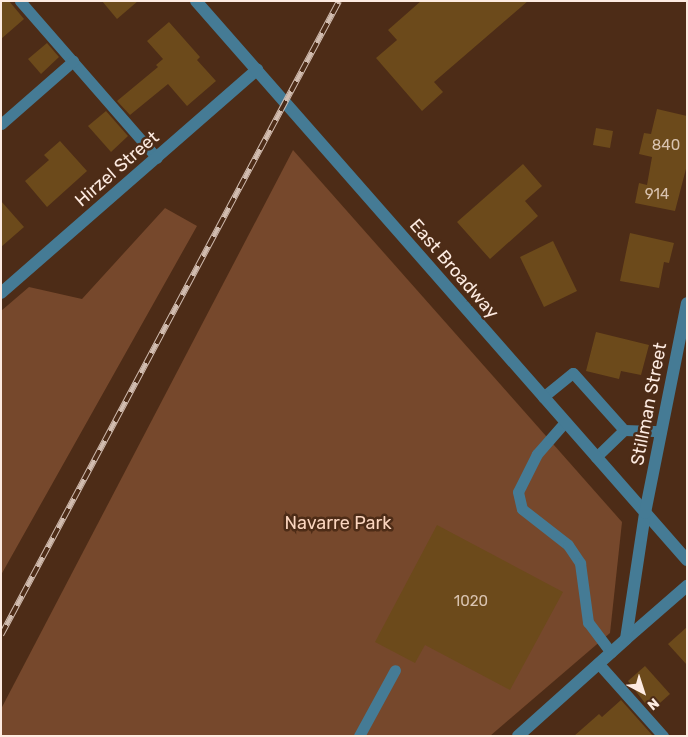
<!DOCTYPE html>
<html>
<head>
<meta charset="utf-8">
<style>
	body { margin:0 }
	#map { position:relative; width:688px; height:737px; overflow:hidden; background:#4d2c17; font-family:Rubik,sans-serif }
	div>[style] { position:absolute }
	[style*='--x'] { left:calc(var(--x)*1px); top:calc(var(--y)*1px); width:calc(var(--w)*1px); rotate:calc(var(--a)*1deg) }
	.green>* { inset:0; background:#76482c }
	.building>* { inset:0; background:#6c4a1b }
	.service>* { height:11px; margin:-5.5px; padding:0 5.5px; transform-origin:5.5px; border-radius:5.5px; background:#457b95 }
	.minor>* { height:12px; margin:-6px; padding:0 6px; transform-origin:6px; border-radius:6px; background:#457b95 }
	.tertiary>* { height:12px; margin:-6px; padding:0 6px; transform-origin:6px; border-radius:6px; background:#457b95 }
	.rail>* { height:5.5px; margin-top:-2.75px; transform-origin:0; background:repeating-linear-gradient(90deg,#4d2c17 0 11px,#d1bcaf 0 22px); box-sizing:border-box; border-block:1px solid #d1bcaf }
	span { translate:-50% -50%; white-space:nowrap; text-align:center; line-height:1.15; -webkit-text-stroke:5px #4d2c17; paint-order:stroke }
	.number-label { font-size:15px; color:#d9c3b0 }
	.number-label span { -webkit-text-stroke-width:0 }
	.street-label { font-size:18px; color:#fdebe1 }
	.park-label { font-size:18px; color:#fad5bf }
	.frame { position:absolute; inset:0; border:2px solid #fdebe1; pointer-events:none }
	.north { position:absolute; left:618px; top:667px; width:50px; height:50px; -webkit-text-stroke:4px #4d2c17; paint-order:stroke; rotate:140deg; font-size:14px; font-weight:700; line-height:20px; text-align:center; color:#fdebe1 }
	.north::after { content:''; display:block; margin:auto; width:18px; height:22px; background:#fdebe1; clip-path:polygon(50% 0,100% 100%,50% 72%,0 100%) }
</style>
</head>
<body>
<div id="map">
	<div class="green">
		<div style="clip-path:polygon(293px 150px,622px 522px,610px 633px,490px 736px,1px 736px,1px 709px)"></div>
		<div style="clip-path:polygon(165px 208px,197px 226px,1px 575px,1px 311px,29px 287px,82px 299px)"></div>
	</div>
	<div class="building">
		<div style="clip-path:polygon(1px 1px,9px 1px,24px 19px,1px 39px)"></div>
		<div style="clip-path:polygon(102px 1px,138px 1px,117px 19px)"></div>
		<div style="clip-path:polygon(421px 1px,528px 1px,434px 82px,443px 92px,422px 111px,376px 58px,397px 40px,388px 30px)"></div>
		<div style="clip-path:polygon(169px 22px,200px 57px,197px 60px,216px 81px,187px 106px,168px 84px,130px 115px,117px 101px,158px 67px,156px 65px,163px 59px,147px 41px)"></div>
		<div style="clip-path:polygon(47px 43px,59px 57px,41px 74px,28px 59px)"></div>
		<div style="clip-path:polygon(657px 109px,687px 116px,687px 165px,675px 211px,635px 203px,639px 183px,647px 185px,652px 157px,639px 154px,644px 133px,651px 134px)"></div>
		<div style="clip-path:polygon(106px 111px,128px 136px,111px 152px,88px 126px)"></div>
		<div style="clip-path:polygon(596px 128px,613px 131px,610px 148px,593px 145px)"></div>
		<div style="clip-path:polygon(60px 141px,87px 171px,47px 207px,25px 181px,49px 160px,44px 155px)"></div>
		<div style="clip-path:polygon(523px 164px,542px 186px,525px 201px,538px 216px,490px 259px,457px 222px)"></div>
		<div style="clip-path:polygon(1px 201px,24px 227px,1px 247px)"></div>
		<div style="clip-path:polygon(630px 233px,674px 243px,669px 263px,664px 262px,659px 288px,620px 281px)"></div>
		<div style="clip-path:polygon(553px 241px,577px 291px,544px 307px,520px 257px)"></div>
		<div style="clip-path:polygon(596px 332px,649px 345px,641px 375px,621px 371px,619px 379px,586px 371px)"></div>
		<div style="clip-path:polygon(437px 525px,563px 592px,510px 690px,425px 645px,415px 663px,375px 642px)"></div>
		<div style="clip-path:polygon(687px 627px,687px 665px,668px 644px)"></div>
		<div style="clip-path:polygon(645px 666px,670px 694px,651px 711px,628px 681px)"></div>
		<div style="clip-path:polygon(621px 700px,653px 736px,574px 736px,599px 714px,602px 717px)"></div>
	</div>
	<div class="service">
		<div style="--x:20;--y:1;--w:208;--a:48.9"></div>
		<div style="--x:1;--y:124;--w:96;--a:-41.2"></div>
		<div style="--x:543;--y:397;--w:38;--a:-39"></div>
		<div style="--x:573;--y:373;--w:76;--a:48.2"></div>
		<div style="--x:624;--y:430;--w:39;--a:136"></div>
		<div style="--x:565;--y:422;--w:43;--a:131.2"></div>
		<div style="--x:537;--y:454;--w:42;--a:116.6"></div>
		<div style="--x:518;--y:492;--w:17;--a:77"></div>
		<div style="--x:522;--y:509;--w:58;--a:38"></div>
		<div style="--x:568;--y:545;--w:22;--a:56"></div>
		<div style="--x:580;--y:563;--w:60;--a:82.3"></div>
		<div style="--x:588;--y:622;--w:38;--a:53"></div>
		<div style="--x:624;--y:430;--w:37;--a:2"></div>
		<div style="--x:598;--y:663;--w:98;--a:48.3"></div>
		<div style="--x:359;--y:736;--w:75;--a:-61.4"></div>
	</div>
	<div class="minor">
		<div style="--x:1;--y:293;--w:340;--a:-41.1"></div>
		<div style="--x:626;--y:639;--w:81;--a:-41"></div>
	</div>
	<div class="tertiary">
		<div style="--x:196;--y:1;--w:744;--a:48.71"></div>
		<div style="--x:518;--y:736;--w:145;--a:-41.9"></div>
		<div style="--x:626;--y:639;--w:127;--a:-81.4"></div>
		<div style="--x:645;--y:513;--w:214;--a:-78.7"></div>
	</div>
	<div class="rail">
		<div style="--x:1;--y:635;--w:718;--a:-61.94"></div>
	</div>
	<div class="number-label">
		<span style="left:666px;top:146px">840</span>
		<span style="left:657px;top:195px">914</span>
		<span style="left:471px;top:602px">1020</span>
	</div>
	<div class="street-label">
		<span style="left:117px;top:169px;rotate:-41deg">Hirzel Street</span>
		<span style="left:454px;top:269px;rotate:49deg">East Broadway</span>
		<span style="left:649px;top:404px;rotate:-79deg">Stillman Street</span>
	</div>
	<div class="park-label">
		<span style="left:338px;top:523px">Navarre Park</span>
	</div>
	<div class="frame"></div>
	<div class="north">N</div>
</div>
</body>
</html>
